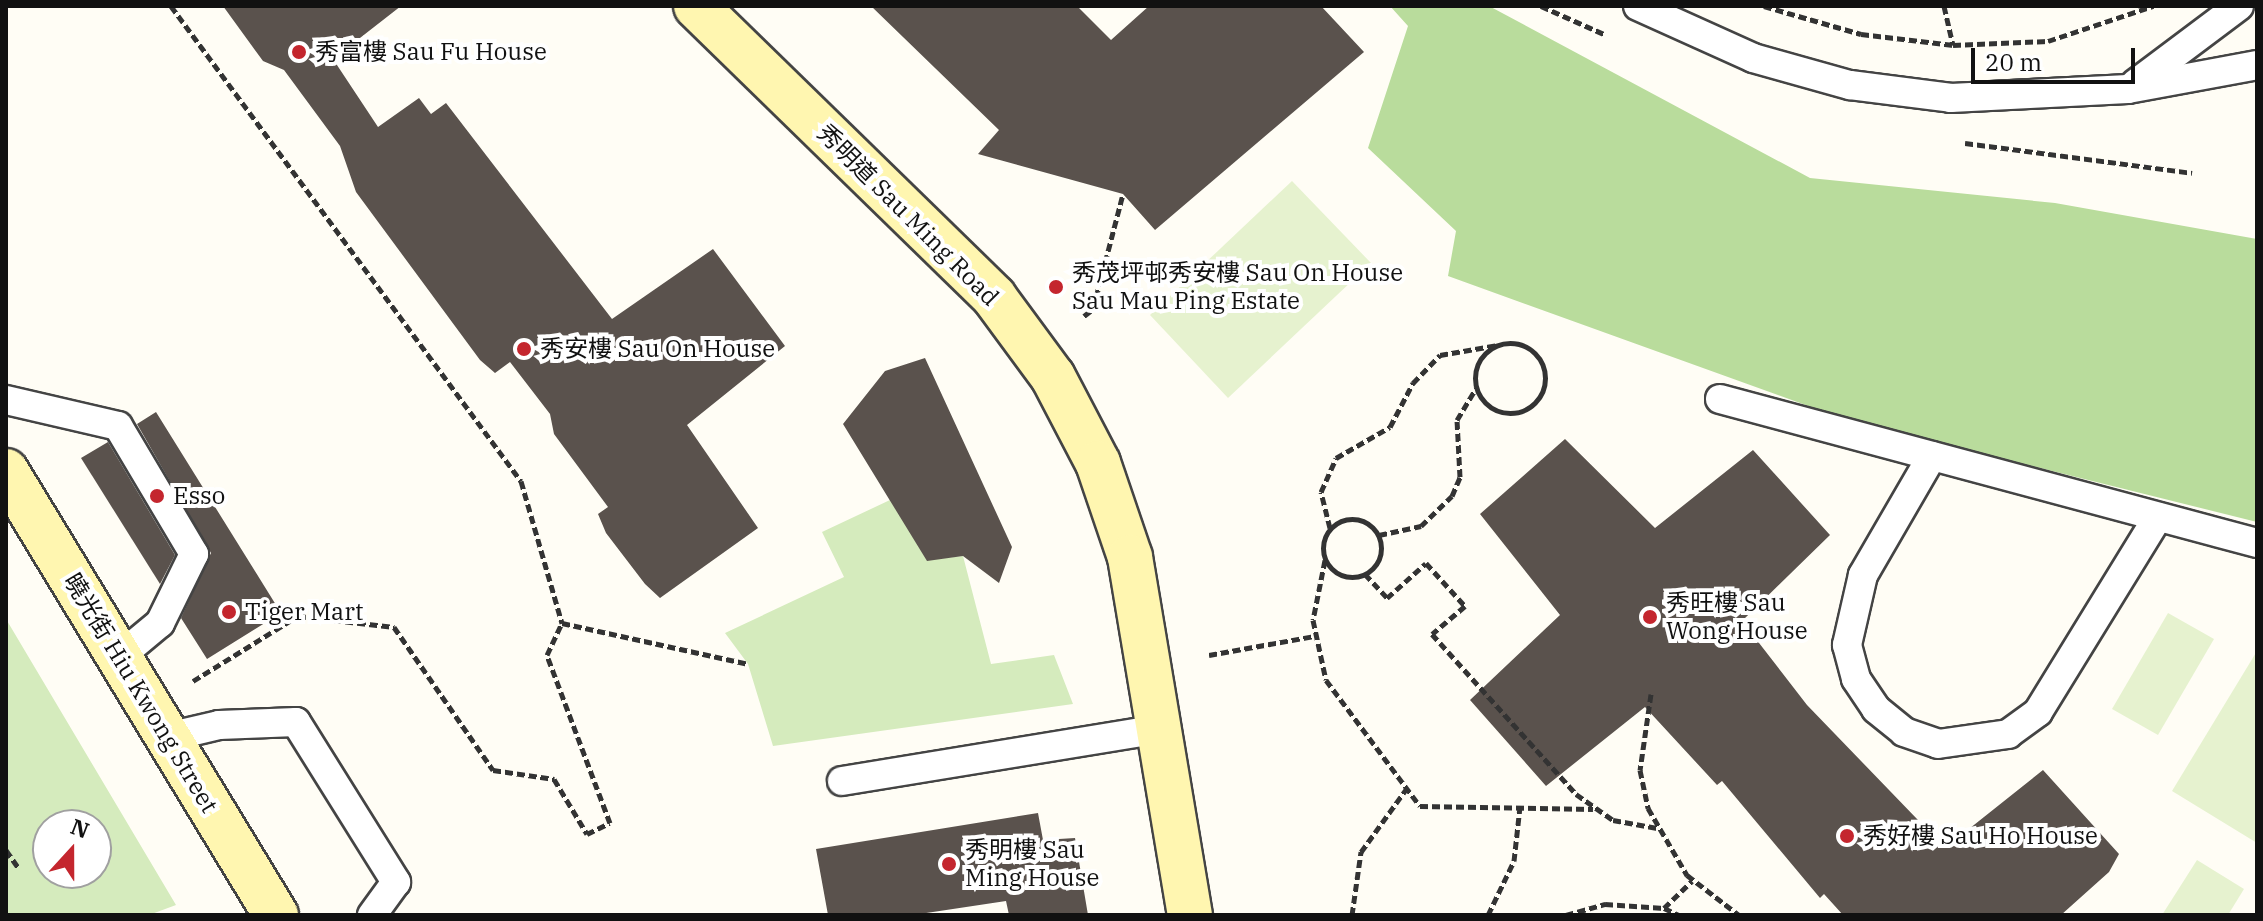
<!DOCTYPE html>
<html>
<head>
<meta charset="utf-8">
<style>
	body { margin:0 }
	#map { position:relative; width:2263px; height:921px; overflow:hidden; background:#fffdf5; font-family:"IBM Plex Serif","Noto Sans TC",serif }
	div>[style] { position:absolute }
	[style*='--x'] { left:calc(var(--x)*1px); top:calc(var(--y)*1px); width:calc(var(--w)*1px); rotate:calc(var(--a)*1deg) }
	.green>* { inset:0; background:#d5ebbd }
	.forest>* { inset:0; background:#b9dc9c }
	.pitch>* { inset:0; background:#e6f2cf }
	.building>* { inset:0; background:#5a524d }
	.path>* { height:5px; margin-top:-2.5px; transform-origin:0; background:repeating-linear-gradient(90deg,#333 0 8px,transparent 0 12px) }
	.path>.ring { margin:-2.5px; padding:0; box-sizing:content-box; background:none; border:5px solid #333; border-radius:50% }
	.roads { filter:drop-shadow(2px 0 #444) drop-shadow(-2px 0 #444) drop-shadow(0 2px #444) drop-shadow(0 -2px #444) }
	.lane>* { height:28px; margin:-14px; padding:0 14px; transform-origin:14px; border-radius:14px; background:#fff }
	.secondary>* { height:44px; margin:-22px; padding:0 22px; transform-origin:22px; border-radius:22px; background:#fff6b0 }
	.dots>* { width:22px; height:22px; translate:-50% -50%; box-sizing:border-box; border:4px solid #fff; border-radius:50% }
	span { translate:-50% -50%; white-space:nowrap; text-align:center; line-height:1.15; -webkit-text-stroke:8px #fff; paint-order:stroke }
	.poi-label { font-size:24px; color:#111 }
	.left { translate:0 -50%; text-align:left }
	.street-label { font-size:24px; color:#111 }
	.frame { position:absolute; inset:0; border:8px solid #111; pointer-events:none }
	.north { position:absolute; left:32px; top:809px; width:80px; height:80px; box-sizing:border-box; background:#fff; border:2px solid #a0a0a0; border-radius:50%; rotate:21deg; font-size:22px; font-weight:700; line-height:32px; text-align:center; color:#111 }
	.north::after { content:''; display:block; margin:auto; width:28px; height:36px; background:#c4262e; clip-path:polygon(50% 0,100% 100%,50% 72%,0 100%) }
	.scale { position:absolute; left:1971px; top:48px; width:164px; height:36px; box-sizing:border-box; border:4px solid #111; border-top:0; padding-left:10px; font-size:24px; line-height:28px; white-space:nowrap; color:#111; -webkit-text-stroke:6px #fff; paint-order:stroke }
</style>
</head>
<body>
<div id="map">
	<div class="green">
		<div style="clip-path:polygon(890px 500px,927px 560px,963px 556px,991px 664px,1054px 655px,1073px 704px,773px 746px,748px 664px,725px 633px,844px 577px,822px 532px)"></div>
		<div style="clip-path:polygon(evenodd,6px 619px,176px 905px,149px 915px,6px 915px,6px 619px,48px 825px,96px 825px,96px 873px,48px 873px,48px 825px)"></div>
	</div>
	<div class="forest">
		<div style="clip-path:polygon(1390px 6px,1489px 6px,1810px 178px,2055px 203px,2257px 239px,2257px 522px,1847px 420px,1448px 276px,1456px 231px,1368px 148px,1408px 26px)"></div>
	</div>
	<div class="pitch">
		<div style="clip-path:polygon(1292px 181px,1371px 263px,1228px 398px,1150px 315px)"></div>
		<div style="clip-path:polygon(2168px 613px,2214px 639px,2158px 735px,2112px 709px)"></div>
		<div style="clip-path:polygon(2257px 651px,2257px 843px,2172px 791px)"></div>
		<div style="clip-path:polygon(2197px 860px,2244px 889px,2228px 915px,2162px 915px)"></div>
	</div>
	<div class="building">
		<div style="clip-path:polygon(223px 6px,401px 6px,333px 59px,378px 127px,419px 98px,431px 114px,446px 103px,612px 319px,713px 249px,785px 346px,687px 425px,758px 528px,660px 598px,645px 584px,606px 533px,598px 514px,608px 507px,554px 434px,550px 414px,510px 362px,495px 373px,480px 360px,356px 192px,340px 146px,284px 70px,263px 61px)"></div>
		<div style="clip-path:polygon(871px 6px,1077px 6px,1111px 40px,1149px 6px,1321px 6px,1364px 52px,1155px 230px,1123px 194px,978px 154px,999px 130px)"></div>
		<div style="clip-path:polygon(925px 358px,1012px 547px,999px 583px,963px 556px,927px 561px,843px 424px,885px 371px)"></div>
		<div style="clip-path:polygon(156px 412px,281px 613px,207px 659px,181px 618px,211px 553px,137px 424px)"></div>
		<div style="clip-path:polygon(1565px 439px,1655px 528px,1753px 450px,1830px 535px,1742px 621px,1807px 705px,1945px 848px,2043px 770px,2119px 854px,2109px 872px,2061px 915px,1843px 915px,1824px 894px,1820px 898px,1722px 781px,1717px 785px,1645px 707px,1546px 786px,1470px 700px,1560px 615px,1480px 514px)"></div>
		<div style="clip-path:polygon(108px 442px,175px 555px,160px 584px,81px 458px)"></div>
		<div style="clip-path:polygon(1038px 813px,1043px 840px,1075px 838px,1088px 915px,1009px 915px,1006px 901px,913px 915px,828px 915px,816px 849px)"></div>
	</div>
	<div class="path">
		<div style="--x:171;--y:6;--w:590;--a:53.62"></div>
		<div style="--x:521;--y:481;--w:148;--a:73.9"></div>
		<div style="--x:1541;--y:6;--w:71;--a:24"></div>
		<div style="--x:1764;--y:6;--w:101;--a:16.1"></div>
		<div style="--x:1861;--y:34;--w:93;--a:6.8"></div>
		<div style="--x:1953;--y:45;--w:95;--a:-2.4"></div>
		<div style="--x:2048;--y:41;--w:111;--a:-18.4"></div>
		<div style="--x:1944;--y:6;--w:40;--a:77"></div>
		<div style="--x:1965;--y:143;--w:229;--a:7.5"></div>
		<div style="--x:1084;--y:316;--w:11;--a:-38"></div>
		<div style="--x:1093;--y:309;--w:119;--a:-75.4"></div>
		<div class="ring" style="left:1475px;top:343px;width:65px;height:65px"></div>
		<div class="ring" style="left:1323px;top:519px;width:53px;height:53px"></div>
		<div style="--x:1330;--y:528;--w:37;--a:-104"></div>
		<div style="--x:1321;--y:492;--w:37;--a:-66"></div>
		<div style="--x:1336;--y:458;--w:62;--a:-29.9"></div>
		<div style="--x:1390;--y:427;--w:50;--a:-62.4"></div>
		<div style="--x:1413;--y:383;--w:39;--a:-46"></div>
		<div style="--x:1440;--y:355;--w:59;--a:-9.8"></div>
		<div style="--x:1379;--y:535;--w:43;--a:-12.1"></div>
		<div style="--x:1421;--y:526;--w:43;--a:-44.1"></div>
		<div style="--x:1452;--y:496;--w:21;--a:-67"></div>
		<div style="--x:1460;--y:477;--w:57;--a:-93"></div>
		<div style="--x:1457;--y:420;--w:37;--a:-59"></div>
		<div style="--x:1325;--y:560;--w:61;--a:101.3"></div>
		<div style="--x:1313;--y:620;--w:61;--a:77.8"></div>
		<div style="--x:1326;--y:680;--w:157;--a:53.3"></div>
		<div style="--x:1420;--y:806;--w:173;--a:1"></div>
		<div style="--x:1365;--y:574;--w:33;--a:47"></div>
		<div style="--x:1387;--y:598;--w:52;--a:-41.9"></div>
		<div style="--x:1426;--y:563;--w:58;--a:47.8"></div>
		<div style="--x:1465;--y:606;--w:43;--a:139.7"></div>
		<div style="--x:1432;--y:634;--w:215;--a:48"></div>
		<div style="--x:1576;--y:794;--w:45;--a:35.1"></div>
		<div style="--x:1613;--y:820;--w:45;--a:10.3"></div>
		<div style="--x:1209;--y:655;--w:108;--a:-10.2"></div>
		<div style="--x:193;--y:681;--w:123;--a:-31.8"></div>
		<div style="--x:298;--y:616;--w:97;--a:6.5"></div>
		<div style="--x:394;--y:627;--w:174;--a:55.3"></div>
		<div style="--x:493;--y:770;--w:62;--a:8.4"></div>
		<div style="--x:554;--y:779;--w:64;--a:59"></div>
		<div style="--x:587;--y:834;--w:25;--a:-26"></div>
		<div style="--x:610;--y:823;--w:179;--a:-110.6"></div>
		<div style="--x:547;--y:655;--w:35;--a:-65"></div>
		<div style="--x:562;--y:623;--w:190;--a:12.4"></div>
		<div style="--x:1651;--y:694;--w:77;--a:98.2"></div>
		<div style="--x:1640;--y:770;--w:39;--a:78"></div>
		<div style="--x:1648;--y:808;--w:78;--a:59.8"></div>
		<div style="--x:1687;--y:875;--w:66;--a:37.6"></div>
		<div style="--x:6;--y:850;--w:21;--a:55"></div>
		<div style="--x:1664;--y:908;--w:17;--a:25"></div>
		<div style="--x:1352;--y:915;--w:64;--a:-81.9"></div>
		<div style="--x:1361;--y:852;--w:79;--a:-54.3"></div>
		<div style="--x:1488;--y:915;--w:60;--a:-64.3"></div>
		<div style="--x:1514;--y:861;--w:54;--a:-83.7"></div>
		<div style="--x:1566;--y:915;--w:41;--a:-15.8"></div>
		<div style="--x:1605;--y:904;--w:59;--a:3.9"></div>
		<div style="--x:1664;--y:908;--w:39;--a:-44"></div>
	</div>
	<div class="roads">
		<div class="lane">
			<div style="--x:1638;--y:6;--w:126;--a:24.3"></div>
			<div style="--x:1753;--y:58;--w:101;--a:15.6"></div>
			<div style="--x:1850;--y:85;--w:102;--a:7.3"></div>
			<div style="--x:1951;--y:98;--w:177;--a:-2.9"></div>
			<div style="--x:2128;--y:89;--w:131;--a:-10.5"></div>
			<div style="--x:2135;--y:84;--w:130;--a:-36.9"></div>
			<div style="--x:1720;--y:399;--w:556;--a:15.01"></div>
			<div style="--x:6;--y:400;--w:115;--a:13.1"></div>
			<div style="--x:118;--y:426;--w:149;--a:59.3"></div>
			<div style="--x:194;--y:554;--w:77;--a:116.2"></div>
			<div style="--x:160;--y:623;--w:53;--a:140.3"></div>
			<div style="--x:1932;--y:456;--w:138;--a:120.1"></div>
			<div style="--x:1863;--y:575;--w:72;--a:102.9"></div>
			<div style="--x:1847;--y:645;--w:35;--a:75"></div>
			<div style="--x:1856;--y:679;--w:36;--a:56"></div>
			<div style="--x:1876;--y:709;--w:36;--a:39"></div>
			<div style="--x:1904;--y:732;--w:36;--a:19"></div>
			<div style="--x:1938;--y:744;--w:71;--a:-8.1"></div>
			<div style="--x:2008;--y:734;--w:37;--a:-36"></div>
			<div style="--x:2038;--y:712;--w:229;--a:-58.4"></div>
			<div style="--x:168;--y:737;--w:52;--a:-13.2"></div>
			<div style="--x:219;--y:725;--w:77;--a:-2.2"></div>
			<div style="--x:296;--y:722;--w:189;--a:58"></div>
			<div style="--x:396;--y:882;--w:41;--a:126"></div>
			<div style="--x:842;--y:781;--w:321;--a:-9.3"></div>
		</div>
		<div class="secondary">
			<div style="--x:696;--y:6;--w:417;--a:44.3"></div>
			<div style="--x:994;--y:297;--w:99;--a:53.6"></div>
			<div style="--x:1053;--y:377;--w:97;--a:62.4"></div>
			<div style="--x:1098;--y:463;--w:99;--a:71.2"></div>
			<div style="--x:1130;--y:557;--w:363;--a:80.5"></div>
			<div style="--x:6;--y:471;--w:520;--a:58.7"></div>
		</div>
	</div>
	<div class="dots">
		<div style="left:299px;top:52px;background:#c4262e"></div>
		<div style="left:1056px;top:287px;background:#c4262e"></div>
		<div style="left:524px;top:349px;background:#c4262e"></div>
		<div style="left:157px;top:496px;background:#c4262e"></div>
		<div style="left:229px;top:612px;background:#c4262e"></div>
		<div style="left:1650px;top:617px;background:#c4262e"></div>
		<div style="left:1847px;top:836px;background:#c4262e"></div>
		<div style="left:949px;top:864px;background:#c4262e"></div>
	</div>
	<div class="poi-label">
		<span class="left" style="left:315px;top:52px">秀富樓 Sau Fu House</span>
		<span class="left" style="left:1072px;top:287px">秀茂坪邨秀安樓 Sau On House<br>Sau Mau Ping Estate</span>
		<span class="left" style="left:540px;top:349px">秀安樓 Sau On House</span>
		<span class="left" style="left:173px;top:496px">Esso</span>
		<span class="left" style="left:1666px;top:617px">秀旺樓 Sau<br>Wong House</span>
		<span class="left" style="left:245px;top:612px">Tiger Mart</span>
		<span class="left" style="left:1863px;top:836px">秀好樓 Sau Ho House</span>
		<span class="left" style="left:965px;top:864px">秀明樓 Sau<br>Ming House</span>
	</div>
	<div class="street-label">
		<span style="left:908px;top:215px;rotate:45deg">秀明道 Sau Ming Road</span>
		<span style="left:141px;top:693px;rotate:59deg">曉光街 Hiu Kwong Street</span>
	</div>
	<div class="frame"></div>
	<div class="north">N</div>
	<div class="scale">20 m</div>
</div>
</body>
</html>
